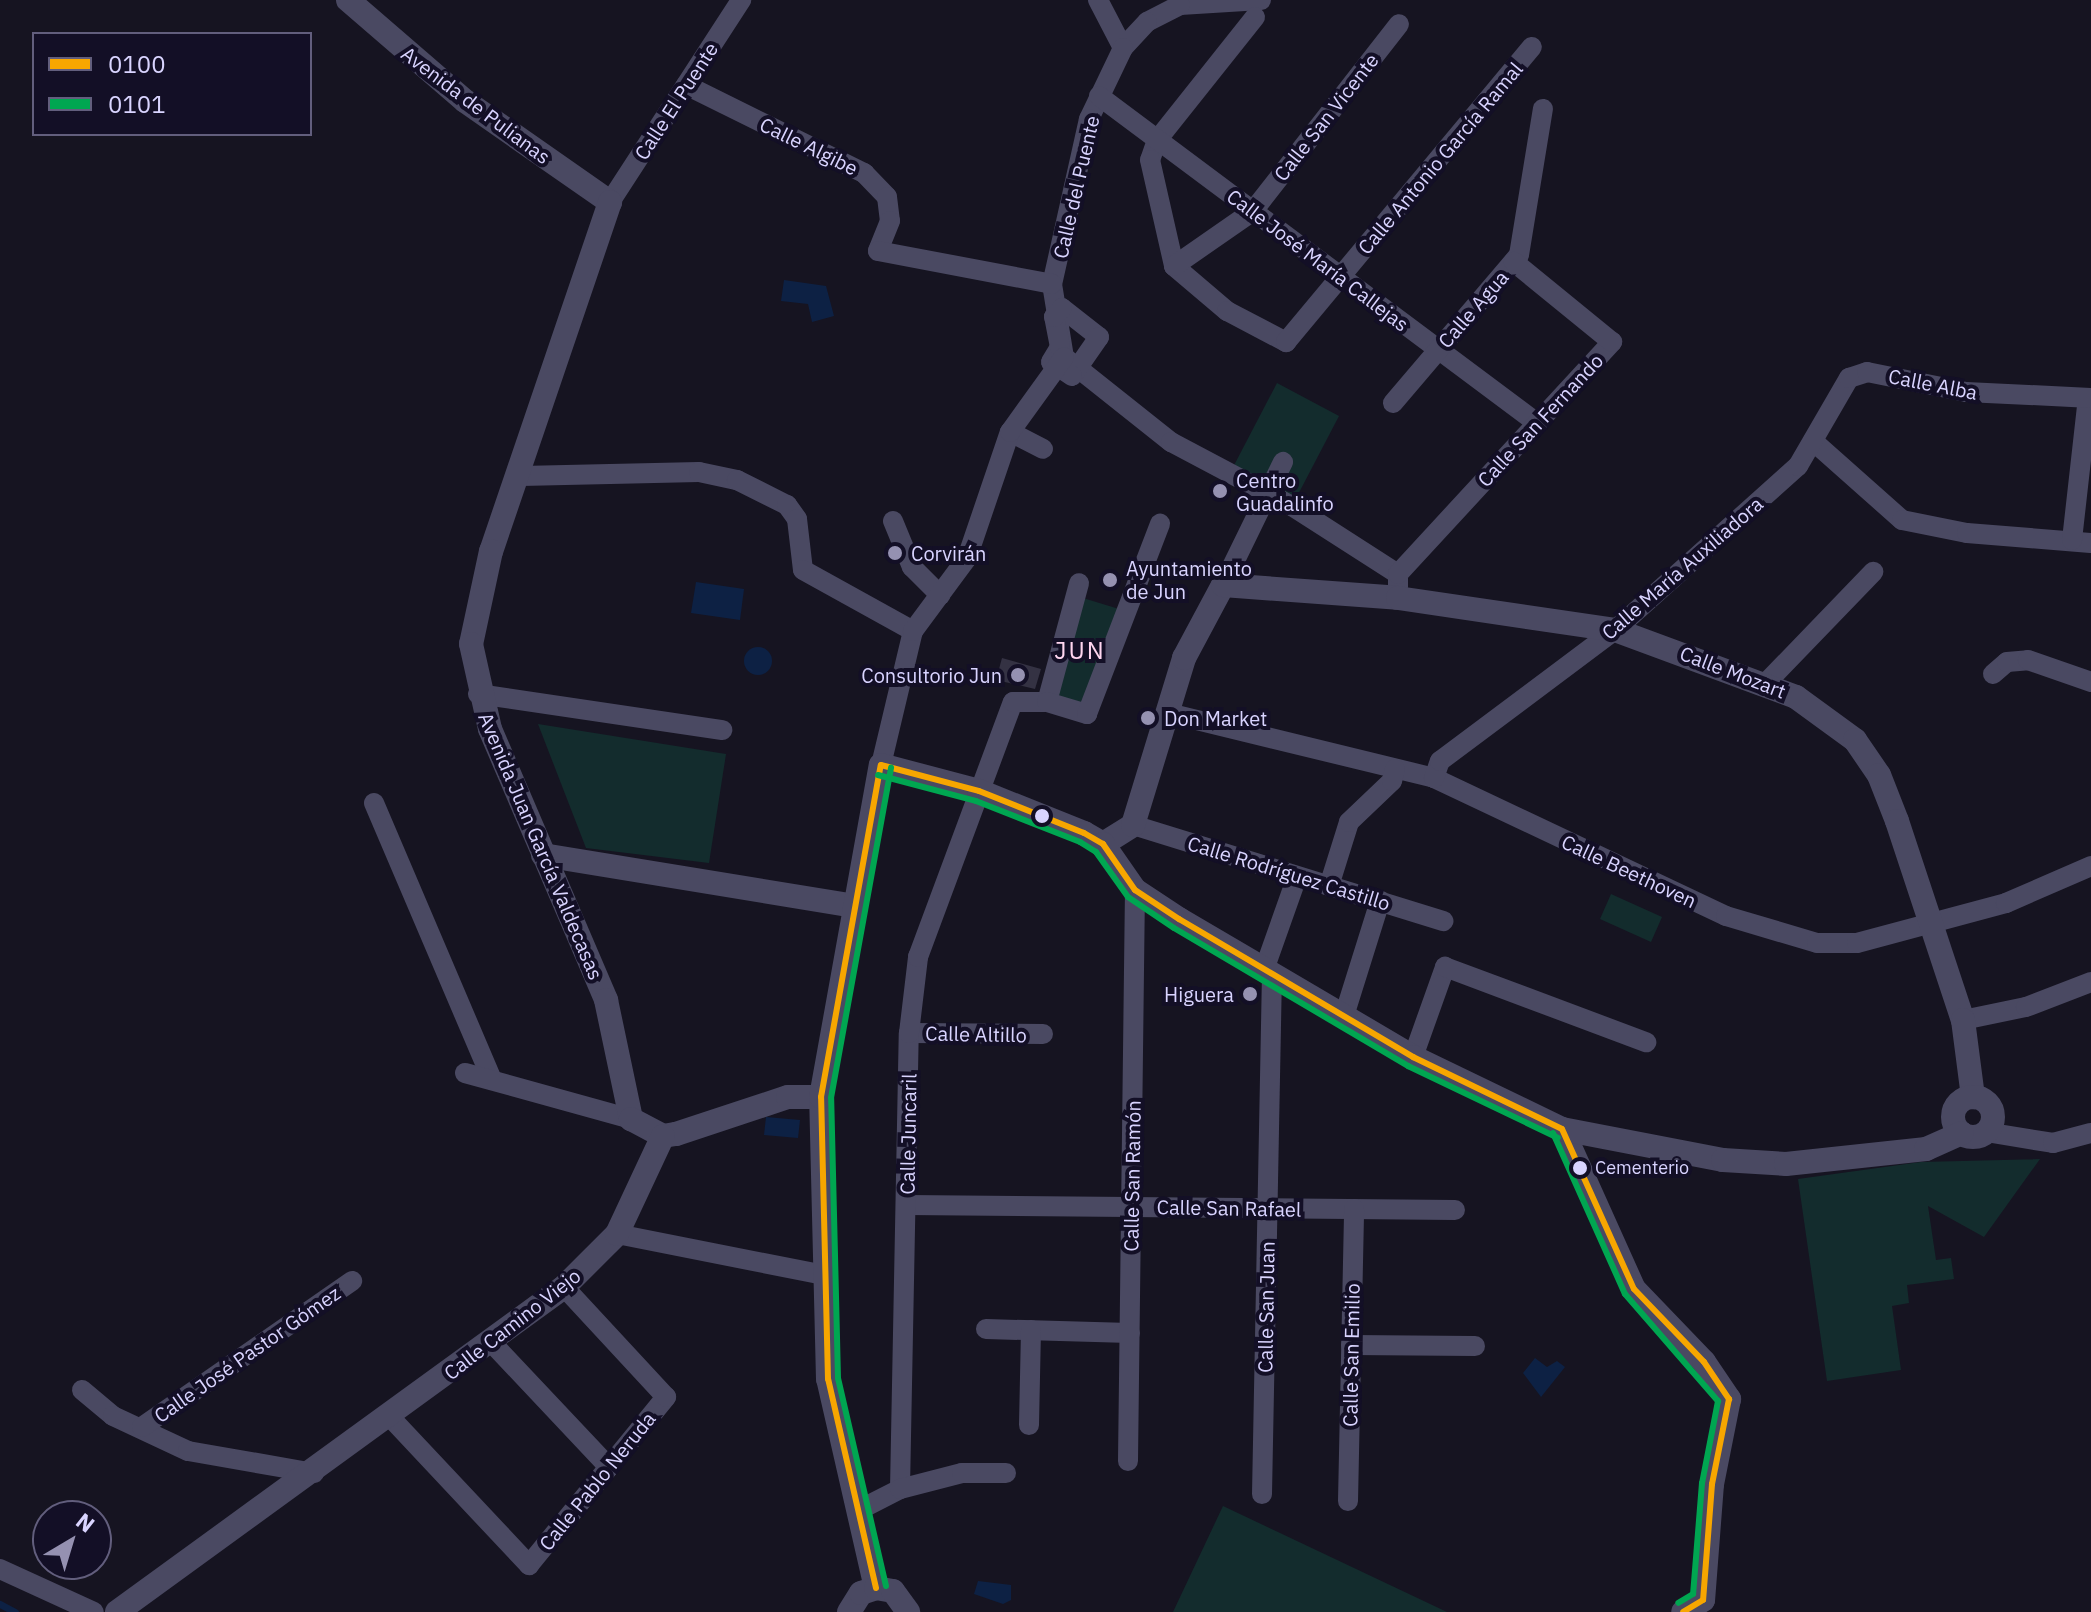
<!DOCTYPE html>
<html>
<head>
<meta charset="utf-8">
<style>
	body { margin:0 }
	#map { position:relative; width:2091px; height:1612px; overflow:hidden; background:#161421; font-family:"IBM Plex Sans",sans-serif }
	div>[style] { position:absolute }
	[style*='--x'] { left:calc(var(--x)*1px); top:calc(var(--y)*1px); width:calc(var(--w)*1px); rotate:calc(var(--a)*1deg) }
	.green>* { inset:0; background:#132c2d }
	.water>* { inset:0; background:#0d2144 }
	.round { border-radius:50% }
	.stream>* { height:7px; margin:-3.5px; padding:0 3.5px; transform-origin:3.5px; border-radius:3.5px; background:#0d2144 }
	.building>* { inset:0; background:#343243 }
	.minor>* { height:20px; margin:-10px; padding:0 10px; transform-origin:10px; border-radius:10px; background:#4a4962 }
	.tertiary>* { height:24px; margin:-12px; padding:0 12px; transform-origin:12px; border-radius:12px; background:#4a4962 }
	.tertiary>.ring { margin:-12px; padding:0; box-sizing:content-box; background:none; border:24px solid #4a4962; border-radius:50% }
	.bus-1>* { height:6px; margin:-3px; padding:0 3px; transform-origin:3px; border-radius:3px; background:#f7a600 }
	.bus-2>* { height:6px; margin:-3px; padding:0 3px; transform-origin:3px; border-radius:3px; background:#00a651 }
	.dots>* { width:22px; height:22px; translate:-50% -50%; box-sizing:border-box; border:4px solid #130f26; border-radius:50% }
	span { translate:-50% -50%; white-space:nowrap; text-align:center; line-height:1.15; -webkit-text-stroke:8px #130f26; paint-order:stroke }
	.bus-label { font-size:18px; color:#d9d4ff }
	.left { translate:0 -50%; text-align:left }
	.street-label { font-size:20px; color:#d9d4ff }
	.poi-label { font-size:20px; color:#d9d4ff }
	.right { translate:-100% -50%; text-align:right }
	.quarter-label { font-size:24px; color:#ffd6f0; letter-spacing:2px }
	.legend { position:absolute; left:32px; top:32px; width:280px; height:104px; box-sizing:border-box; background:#130f26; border:2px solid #625e7d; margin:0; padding:10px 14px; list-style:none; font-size:24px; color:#d9d4ff }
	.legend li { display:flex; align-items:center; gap:16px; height:40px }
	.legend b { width:40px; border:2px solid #625e7d }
	.north { position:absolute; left:32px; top:1500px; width:80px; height:80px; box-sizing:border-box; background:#130f26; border:2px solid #625e7d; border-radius:50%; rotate:38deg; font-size:22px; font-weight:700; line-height:32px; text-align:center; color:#d9d4ff }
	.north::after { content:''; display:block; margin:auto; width:28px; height:36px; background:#9591b1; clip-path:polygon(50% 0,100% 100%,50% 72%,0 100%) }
</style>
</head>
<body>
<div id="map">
	<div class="green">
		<div style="clip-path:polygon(1277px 383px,1339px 416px,1292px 506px,1230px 473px)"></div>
		<div style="clip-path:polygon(1083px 598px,1119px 609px,1088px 709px,1052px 698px)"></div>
		<div style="clip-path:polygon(538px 724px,726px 754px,709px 863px,586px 848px)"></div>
		<div style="clip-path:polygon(1611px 894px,1662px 917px,1651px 942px,1600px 919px)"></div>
		<div style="clip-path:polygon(2040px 1159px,1984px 1237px,1928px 1206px,1936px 1260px,1951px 1258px,1954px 1279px,1907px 1285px,1909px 1303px,1892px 1306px,1901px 1370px,1827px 1381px,1798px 1179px,1921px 1162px)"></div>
		<div style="clip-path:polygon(1223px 1506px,1447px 1612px,1173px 1612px)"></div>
	</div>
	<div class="water">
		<div style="clip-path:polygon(784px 280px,826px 286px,834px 316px,812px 322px,808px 304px,781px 301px)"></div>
		<div style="clip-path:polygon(696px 582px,744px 589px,740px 620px,691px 613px)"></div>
		<div class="round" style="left:744px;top:647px;width:28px;height:28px"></div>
		<div style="clip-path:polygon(766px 1117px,800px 1120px,798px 1138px,764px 1135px)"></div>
		<div style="clip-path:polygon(1535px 1358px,1547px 1367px,1557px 1361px,1565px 1367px,1541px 1397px,1523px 1373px)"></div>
		<div style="clip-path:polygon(978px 1581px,1011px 1585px,1011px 1600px,1003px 1604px,974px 1594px)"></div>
	</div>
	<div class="stream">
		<div style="--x:0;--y:1604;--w:17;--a:28"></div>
	</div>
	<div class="building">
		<div style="clip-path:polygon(1002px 658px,1041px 669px,1035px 689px,996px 680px)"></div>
	</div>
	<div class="minor">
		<div style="--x:1098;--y:0;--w:54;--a:62.5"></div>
		<div style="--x:1261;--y:0;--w:81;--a:176.5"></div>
		<div style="--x:1180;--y:5;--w:37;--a:153"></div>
		<div style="--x:1147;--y:22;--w:35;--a:133"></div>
		<div style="--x:1123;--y:48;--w:79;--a:115.6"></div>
		<div style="--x:1089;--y:119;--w:169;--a:102.6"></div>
		<div style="--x:1052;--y:284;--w:74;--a:80.7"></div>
		<div style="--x:1064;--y:357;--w:137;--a:38.5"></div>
		<div style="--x:1171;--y:442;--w:137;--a:27.9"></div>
		<div style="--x:1292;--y:506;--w:126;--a:32.7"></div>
		<div style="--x:1255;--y:17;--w:157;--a:128.5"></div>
		<div style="--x:1157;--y:140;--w:21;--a:109"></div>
		<div style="--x:1150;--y:160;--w:109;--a:77.2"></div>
		<div style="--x:1174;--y:266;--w:70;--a:40.3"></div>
		<div style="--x:1227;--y:311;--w:67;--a:27.7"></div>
		<div style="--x:1286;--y:342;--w:384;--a:-50.2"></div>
		<div style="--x:686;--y:85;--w:199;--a:26.3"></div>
		<div style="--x:864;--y:173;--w:33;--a:46"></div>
		<div style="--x:887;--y:197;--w:24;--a:83"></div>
		<div style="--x:890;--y:221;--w:32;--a:112"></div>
		<div style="--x:878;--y:251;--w:177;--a:10.7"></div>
		<div style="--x:1099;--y:96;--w:547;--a:36.74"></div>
		<div style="--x:610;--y:202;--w:241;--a:-57"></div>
		<div style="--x:1174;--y:266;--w:96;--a:-34.8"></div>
		<div style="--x:1253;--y:211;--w:237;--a:-52"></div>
		<div style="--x:1062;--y:308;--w:47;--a:38.1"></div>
		<div style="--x:1099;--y:337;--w:47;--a:124.7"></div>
		<div style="--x:1072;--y:376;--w:25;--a:-146"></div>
		<div style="--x:1051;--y:362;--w:17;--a:-59"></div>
		<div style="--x:1060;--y:347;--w:31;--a:-101"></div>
		<div style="--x:1054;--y:317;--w:12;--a:-48"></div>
		<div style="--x:1393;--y:403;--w:194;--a:-49.6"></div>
		<div style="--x:1519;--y:255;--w:148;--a:-80.7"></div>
		<div style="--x:1010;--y:432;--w:37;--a:27"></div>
		<div style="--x:1813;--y:441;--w:119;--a:41.6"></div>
		<div style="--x:1902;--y:520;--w:66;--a:11.3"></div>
		<div style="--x:1967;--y:533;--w:124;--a:4.6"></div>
		<div style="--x:521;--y:476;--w:178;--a:-1.3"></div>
		<div style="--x:699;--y:472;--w:39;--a:12"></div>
		<div style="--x:737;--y:480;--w:56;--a:26.6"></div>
		<div style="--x:787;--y:505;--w:17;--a:54"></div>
		<div style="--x:797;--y:519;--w:51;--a:83.3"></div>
		<div style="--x:803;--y:570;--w:126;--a:29"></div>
		<div style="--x:893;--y:521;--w:50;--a:67.6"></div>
		<div style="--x:912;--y:567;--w:40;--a:45"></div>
		<div style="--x:2072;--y:540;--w:143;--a:-83.6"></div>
		<div style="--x:1223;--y:585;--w:137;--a:-64"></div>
		<div style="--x:1398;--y:587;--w:13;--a:-90"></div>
		<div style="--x:1398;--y:574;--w:316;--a:-47.3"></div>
		<div style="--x:1612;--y:342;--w:127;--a:-140.8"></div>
		<div style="--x:1993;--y:674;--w:18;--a:-41"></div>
		<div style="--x:2007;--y:662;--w:21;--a:-5"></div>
		<div style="--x:2028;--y:660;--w:67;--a:19.2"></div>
		<div style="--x:1765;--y:684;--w:156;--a:-46"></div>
		<div style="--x:478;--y:694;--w:247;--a:8.4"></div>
		<div style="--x:1047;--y:702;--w:123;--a:-74.9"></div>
		<div style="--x:1168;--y:713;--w:274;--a:13.7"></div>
		<div style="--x:1434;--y:778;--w:323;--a:25.3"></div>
		<div style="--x:1726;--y:916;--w:95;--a:16.5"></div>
		<div style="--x:1817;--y:943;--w:40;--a:0"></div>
		<div style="--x:1857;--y:943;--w:154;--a:-15"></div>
		<div style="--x:2006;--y:903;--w:93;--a:-23.5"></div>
		<div style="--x:881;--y:765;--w:138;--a:-76.6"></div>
		<div style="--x:913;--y:631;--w:91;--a:-53.5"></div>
		<div style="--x:967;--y:558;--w:133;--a:-71.2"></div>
		<div style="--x:1010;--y:432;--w:92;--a:-54.2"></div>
		<div style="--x:1434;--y:778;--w:18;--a:-71"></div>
		<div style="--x:1440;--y:761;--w:219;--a:-36.8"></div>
		<div style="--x:1615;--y:630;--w:246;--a:-41.9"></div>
		<div style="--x:1798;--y:466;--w:102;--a:-59.9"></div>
		<div style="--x:1849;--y:378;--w:19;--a:-18"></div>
		<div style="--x:1867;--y:372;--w:101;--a:11.4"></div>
		<div style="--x:1966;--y:392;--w:125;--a:2.7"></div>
		<div style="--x:374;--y:803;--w:301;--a:66.9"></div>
		<div style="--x:1133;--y:825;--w:325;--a:17.2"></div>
		<div style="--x:1329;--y:886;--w:67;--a:-72.6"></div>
		<div style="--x:1349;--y:822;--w:59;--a:-43.6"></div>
		<div style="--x:1392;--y:781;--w:12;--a:-76"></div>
		<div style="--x:1264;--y:970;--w:99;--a:-70.5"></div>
		<div style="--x:1344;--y:1016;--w:121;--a:-72.6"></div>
		<div style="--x:1963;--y:1020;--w:64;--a:-11.7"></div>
		<div style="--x:2026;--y:1007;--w:70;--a:-21"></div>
		<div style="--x:909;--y:1033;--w:134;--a:0.4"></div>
		<div style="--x:1413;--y:1057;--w:96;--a:-70.4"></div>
		<div style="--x:1445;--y:967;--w:215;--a:20.5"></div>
		<div style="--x:465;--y:1073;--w:172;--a:15.5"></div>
		<div style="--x:1986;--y:1132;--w:68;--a:9.3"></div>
		<div style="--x:2053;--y:1143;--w:39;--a:-15"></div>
		<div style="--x:907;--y:1205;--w:548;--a:0.52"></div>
		<div style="--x:617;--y:1234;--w:212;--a:11.2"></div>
		<div style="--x:986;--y:1329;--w:144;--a:1.6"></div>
		<div style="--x:491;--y:1342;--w:172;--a:46.7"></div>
		<div style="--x:1351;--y:1345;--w:124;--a:0.5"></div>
		<div style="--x:82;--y:1390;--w:40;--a:40"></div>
		<div style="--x:113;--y:1416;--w:83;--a:25"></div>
		<div style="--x:188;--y:1451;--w:128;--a:9.9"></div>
		<div style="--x:391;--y:1418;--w:202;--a:46.8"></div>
		<div style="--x:529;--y:1565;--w:217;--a:-50.8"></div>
		<div style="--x:666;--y:1397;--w:150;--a:-132.8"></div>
		<div style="--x:1029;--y:1425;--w:95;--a:-88.8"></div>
		<div style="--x:142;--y:1427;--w:256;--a:-34.8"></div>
		<div style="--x:1128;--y:1461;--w:571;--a:-89.3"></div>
		<div style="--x:900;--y:1489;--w:456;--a:-88.9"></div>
		<div style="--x:909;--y:1033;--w:77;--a:-83.2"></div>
		<div style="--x:918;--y:957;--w:272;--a:-69.6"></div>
		<div style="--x:1013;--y:702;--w:34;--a:0"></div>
		<div style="--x:1047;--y:702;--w:42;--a:16.7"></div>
		<div style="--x:1087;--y:714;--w:204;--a:-69"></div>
		<div style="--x:1262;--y:1494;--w:519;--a:-88.9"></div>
		<div style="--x:1348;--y:1501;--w:292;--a:-88.8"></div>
		<div style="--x:859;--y:1510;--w:46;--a:-27.1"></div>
		<div style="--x:900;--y:1489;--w:64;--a:-14.5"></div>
		<div style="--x:962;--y:1473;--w:44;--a:0"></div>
		<div style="--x:0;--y:1569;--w:103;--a:24.6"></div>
	</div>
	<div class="tertiary">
		<div style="--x:348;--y:0;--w:155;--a:40.8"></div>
		<div style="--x:465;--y:101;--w:177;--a:34.9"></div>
		<div style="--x:610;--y:202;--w:369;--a:108.8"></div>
		<div style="--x:491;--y:551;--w:95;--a:102.1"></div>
		<div style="--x:471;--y:644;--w:87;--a:77.4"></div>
		<div style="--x:490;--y:729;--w:295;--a:66.8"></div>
		<div style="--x:606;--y:1000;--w:122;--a:78.1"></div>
		<div style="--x:631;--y:1119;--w:36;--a:28"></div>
		<div style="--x:663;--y:1136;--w:13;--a:-9"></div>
		<div style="--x:676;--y:1134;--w:118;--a:-18.3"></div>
		<div style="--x:788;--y:1097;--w:33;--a:0"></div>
		<div style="--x:1103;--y:844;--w:36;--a:-32"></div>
		<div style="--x:1133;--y:825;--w:175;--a:-73"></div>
		<div style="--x:1184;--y:658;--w:83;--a:-61.9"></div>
		<div style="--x:1223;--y:585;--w:175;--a:4.2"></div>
		<div style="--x:1398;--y:598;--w:219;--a:8.4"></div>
		<div style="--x:1615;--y:630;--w:193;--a:20.3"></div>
		<div style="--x:1796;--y:697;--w:73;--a:36.1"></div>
		<div style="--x:1855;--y:740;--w:42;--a:55.6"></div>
		<div style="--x:1879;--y:775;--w:49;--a:68.6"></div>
		<div style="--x:1897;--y:821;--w:210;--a:71.7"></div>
		<div style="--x:1963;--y:1020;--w:78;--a:82.6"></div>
		<div style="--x:543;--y:855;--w:315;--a:9.3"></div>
		<div class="ring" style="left:1953px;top:1097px;width:16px;height:16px"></div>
		<div style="--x:1562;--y:1129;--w:175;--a:65.8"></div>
		<div style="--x:1634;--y:1289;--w:101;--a:46.2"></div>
		<div style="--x:1704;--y:1362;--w:45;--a:56"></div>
		<div style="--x:1729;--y:1399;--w:87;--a:101.3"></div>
		<div style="--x:1712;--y:1484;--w:116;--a:94.4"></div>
		<div style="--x:1703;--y:1600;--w:23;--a:149"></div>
		<div style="--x:876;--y:1588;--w:214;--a:-102.9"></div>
		<div style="--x:828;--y:1379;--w:282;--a:-91.4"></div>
		<div style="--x:821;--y:1097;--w:337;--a:-79.8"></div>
		<div style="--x:881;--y:765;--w:101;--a:14.9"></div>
		<div style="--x:979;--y:791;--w:113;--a:21.8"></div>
		<div style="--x:1084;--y:833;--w:22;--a:30"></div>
		<div style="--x:1103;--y:844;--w:56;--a:55.2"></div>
		<div style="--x:1135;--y:890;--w:53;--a:33.4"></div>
		<div style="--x:1179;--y:919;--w:272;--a:30.5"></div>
		<div style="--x:1413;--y:1057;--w:165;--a:25.8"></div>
		<div style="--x:1562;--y:1129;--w:164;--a:10.9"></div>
		<div style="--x:1723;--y:1160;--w:63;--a:3.6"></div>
		<div style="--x:1786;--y:1164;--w:141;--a:-6.1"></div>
		<div style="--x:1926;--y:1149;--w:39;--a:-24"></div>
		<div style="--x:117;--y:1612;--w:553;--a:-36.02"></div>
		<div style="--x:564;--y:1287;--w:75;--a:-45"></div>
		<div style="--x:617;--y:1234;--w:108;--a:-64.9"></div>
		<div style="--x:849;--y:1612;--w:22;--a:-58"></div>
		<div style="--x:861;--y:1593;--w:16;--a:-18"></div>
		<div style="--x:876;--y:1588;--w:17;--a:10"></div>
		<div style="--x:893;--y:1591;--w:26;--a:54"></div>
	</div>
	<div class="bus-1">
		<div style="--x:881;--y:765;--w:101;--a:14.9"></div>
		<div style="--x:979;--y:791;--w:113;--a:21.8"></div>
		<div style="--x:1084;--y:833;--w:22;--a:30"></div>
		<div style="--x:1103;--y:844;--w:56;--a:55.2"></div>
		<div style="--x:1135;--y:890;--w:53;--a:33.4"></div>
		<div style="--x:1179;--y:919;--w:272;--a:30.5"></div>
		<div style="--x:1413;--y:1057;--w:165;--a:25.8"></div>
		<div style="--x:1562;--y:1129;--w:175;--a:65.8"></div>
		<div style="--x:1634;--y:1289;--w:101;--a:46.2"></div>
		<div style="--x:1704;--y:1362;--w:45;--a:56"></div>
		<div style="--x:1729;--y:1399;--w:87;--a:101.3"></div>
		<div style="--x:1712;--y:1484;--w:116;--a:94.4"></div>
		<div style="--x:1703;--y:1600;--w:23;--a:149"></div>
		<div style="--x:876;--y:1588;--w:214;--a:-102.9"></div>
		<div style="--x:828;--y:1379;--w:282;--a:-91.4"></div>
		<div style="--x:821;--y:1097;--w:337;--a:-79.8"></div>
	</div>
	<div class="bus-2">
		<div style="--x:878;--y:775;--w:101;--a:14.9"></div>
		<div style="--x:976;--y:801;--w:112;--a:21.5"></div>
		<div style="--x:1080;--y:842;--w:19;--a:32"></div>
		<div style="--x:1096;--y:852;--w:55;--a:54.6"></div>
		<div style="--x:1128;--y:897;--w:55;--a:34"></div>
		<div style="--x:1174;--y:928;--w:272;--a:30.5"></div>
		<div style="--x:1408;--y:1066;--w:166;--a:25.6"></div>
		<div style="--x:1553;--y:1133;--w:176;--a:65.9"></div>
		<div style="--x:1625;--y:1294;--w:142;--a:49"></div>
		<div style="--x:1718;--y:1401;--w:84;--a:101"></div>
		<div style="--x:1702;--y:1483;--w:111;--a:94.6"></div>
		<div style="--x:1693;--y:1594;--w:17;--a:149"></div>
		<div style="--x:886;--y:1586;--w:213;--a:-103"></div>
		<div style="--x:838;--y:1378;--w:280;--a:-91.4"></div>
		<div style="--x:831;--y:1098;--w:336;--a:-79.7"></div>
	</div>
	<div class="dots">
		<div style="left:1220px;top:491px;background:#9591b1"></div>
		<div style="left:895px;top:553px;background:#9591b1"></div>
		<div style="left:1110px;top:580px;background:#9591b1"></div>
		<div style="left:1018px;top:675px;background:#9591b1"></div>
		<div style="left:1148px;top:718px;background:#9591b1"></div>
		<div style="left:1042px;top:816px;background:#d9d4ff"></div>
		<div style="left:1250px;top:994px;background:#9591b1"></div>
		<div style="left:1580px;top:1168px;background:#d9d4ff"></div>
	</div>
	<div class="bus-label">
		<span class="left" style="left:1595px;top:1168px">Cementerio</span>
	</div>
	<div class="street-label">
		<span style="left:676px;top:101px;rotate:-57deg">Calle El Puente</span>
		<span style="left:476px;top:105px;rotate:37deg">Avenida de Pulianas</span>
		<span style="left:1326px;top:117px;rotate:-52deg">Calle San Vicente</span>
		<span style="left:809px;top:146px;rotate:26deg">Calle Algibe</span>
		<span style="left:1440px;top:158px;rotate:-50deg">Calle Antonio García Ramal</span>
		<span style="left:1076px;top:187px;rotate:-77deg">Calle del Puente</span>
		<span style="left:1318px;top:260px;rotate:37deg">Calle José María Callejas</span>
		<span style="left:1473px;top:309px;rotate:-49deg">Calle Agua</span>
		<span style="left:1933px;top:384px;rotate:11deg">Calle Alba</span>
		<span style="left:1540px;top:420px;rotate:-47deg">Calle San Fernando</span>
		<span style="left:1682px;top:568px;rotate:-41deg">Calle María Auxiliadora</span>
		<span style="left:1733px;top:672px;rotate:21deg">Calle Mozart</span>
		<span style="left:541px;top:846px;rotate:67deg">Avenida Juan García Valdecasas</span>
		<span style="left:1629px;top:871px;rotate:25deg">Calle Beethoven</span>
		<span style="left:1289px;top:873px;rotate:17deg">Calle Rodríguez Castillo</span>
		<span style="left:976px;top:1034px;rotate:1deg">Calle Altillo</span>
		<span style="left:908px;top:1134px;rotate:-89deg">Calle Juncaril</span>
		<span style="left:1132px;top:1176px;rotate:-89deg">Calle San Ramón</span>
		<span style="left:1229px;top:1208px;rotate:1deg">Calle San Rafael</span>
		<span style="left:1266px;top:1307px;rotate:-89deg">Calle San Juan</span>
		<span style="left:512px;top:1324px;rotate:-38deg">Calle Camino Viejo</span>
		<span style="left:247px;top:1354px;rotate:-35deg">Calle José Pastor Gómez</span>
		<span style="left:1351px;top:1355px;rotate:-89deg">Calle San Emilio</span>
		<span style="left:597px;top:1481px;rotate:-51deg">Calle Pablo Neruda</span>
	</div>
	<div class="poi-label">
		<span class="left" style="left:1236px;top:492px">Centro<br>Guadalinfo</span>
		<span class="left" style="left:911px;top:553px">Corvirán</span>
		<span class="left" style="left:1126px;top:580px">Ayuntamiento<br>de Jun</span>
		<span class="right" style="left:1002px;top:675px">Consultorio Jun</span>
		<span class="left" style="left:1164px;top:718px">Don Market</span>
		<span class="right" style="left:1234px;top:994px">Higuera</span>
	</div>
	<div class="quarter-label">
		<span style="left:1080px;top:651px">JUN</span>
	</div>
	<ul class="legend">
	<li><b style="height:10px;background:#f7a600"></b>0100</li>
	<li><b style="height:10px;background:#00a651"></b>0101</li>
	</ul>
	<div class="north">N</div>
</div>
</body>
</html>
